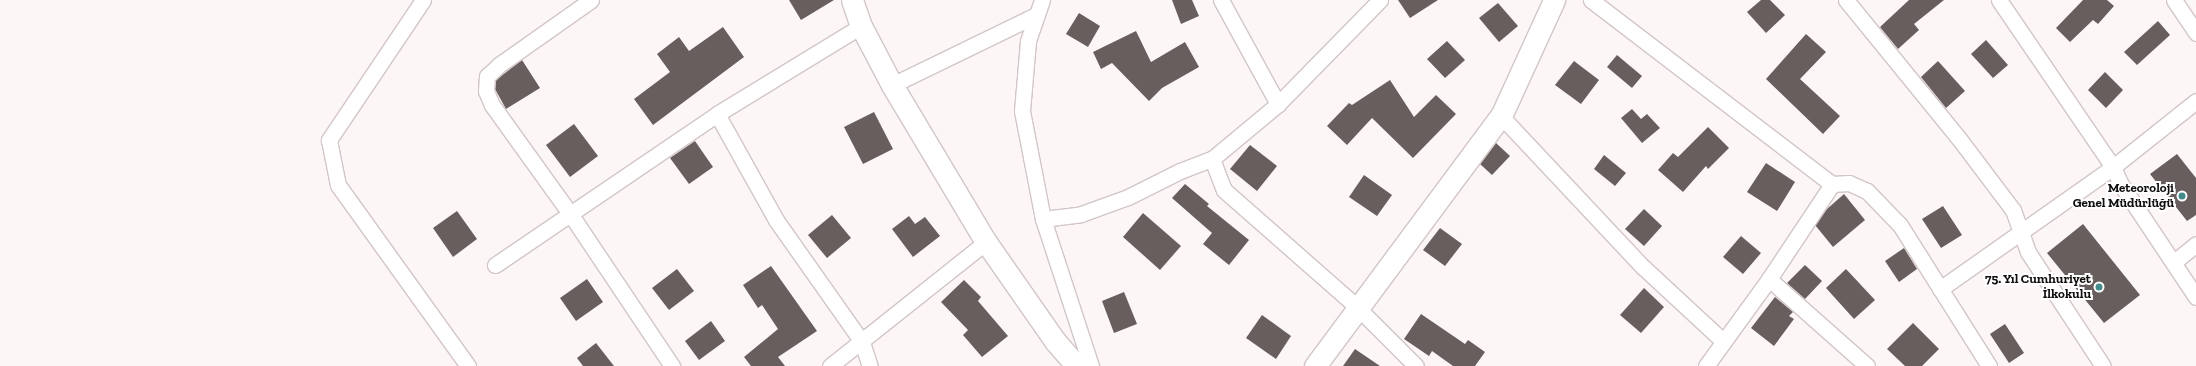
<!DOCTYPE html>
<html>
<head>
<meta charset="utf-8">
<style>
	body { margin:0 }
	#map { position:relative; width:2196px; height:366px; overflow:hidden; background:#fdf6f7; font-family:"Zilla Slab",serif }
	div>[style] { position:absolute }
	[style*='--x'] { left:calc(var(--x)*1px); top:calc(var(--y)*1px); width:calc(var(--w)*1px); rotate:calc(var(--a)*1deg) }
	.building>* { inset:0; background:#685e5e }
	.roads { filter:drop-shadow(1px 0 #d2c6c7) drop-shadow(-1px 0 #d2c6c7) drop-shadow(0 1px #d2c6c7) drop-shadow(0 -1px #d2c6c7) }
	.street>* { height:15px; margin:-7.5px; padding:0 7.5px; transform-origin:7.5px; border-radius:7.5px; background:#fff }
	.secondary>* { height:21px; margin:-10.5px; padding:0 10.5px; transform-origin:10.5px; border-radius:10.5px; background:#fff }
	.dots>* { width:11px; height:11px; translate:-50% -50%; box-sizing:border-box; border:2px solid #fff; border-radius:50% }
	span { translate:-50% -50%; white-space:nowrap; text-align:center; line-height:1.15; -webkit-text-stroke:4px #fff; paint-order:stroke }
	.poi-label { font-size:13px; color:#110e0e; font-weight:700 }
	.right { translate:-100% -50%; text-align:right }
</style>
</head>
<body>
<div id="map">
	<div class="building">
		<div style="clip-path:polygon(789px 0,834px 0,801px 20px)"></div>
		<div style="clip-path:polygon(1172px 0,1192px 0,1199px 16px,1181px 24px)"></div>
		<div style="clip-path:polygon(1398px 0,1438px 0,1410px 18px)"></div>
		<div style="clip-path:polygon(1761px 0,1770px 0,1785px 15px,1766px 33px,1747px 12px)"></div>
		<div style="clip-path:polygon(1909px 0,1944px 0,1914px 24px,1919px 30px,1898px 49px,1880px 27px)"></div>
		<div style="clip-path:polygon(2083px 0,2107px 0,2114px 6px,2098px 24px,2093px 20px,2070px 42px,2056px 28px)"></div>
		<div style="clip-path:polygon(1498px 3px,1518px 26px,1499px 42px,1479px 18px)"></div>
		<div style="clip-path:polygon(1079px 13px,1100px 26px,1088px 47px,1066px 34px)"></div>
		<div style="clip-path:polygon(2158px 21px,2170px 35px,2137px 65px,2124px 52px)"></div>
		<div style="clip-path:polygon(723px 27px,744px 57px,653px 125px,634px 99px,670px 72px,657px 54px,679px 37px,689px 51px)"></div>
		<div style="clip-path:polygon(1136px 31px,1151px 62px,1185px 42px,1199px 67px,1162px 88px,1149px 101px,1112px 63px,1101px 69px,1093px 52px)"></div>
		<div style="clip-path:polygon(1806px 34px,1826px 52px,1800px 79px,1840px 116px,1823px 134px,1766px 79px)"></div>
		<div style="clip-path:polygon(1986px 40px,2008px 65px,1993px 78px,1971px 54px)"></div>
		<div style="clip-path:polygon(1447px 41px,1465px 60px,1445px 78px,1427px 59px)"></div>
		<div style="clip-path:polygon(1617px 55px,1642px 76px,1632px 88px,1607px 67px)"></div>
		<div style="clip-path:polygon(522px 60px,540px 88px,506px 109px,495px 89px,496px 80px)"></div>
		<div style="clip-path:polygon(1574px 61px,1599px 80px,1581px 104px,1555px 85px)"></div>
		<div style="clip-path:polygon(1938px 61px,1965px 91px,1946px 108px,1921px 77px)"></div>
		<div style="clip-path:polygon(2105px 72px,2123px 90px,2106px 108px,2088px 90px)"></div>
		<div style="clip-path:polygon(1390px 80px,1414px 117px,1436px 95px,1456px 114px,1413px 158px,1372px 118px,1347px 145px,1327px 126px,1349px 103px,1352px 105px)"></div>
		<div style="clip-path:polygon(1632px 109px,1641px 119px,1647px 114px,1660px 128px,1642px 143px,1621px 118px)"></div>
		<div style="clip-path:polygon(874px 112px,893px 149px,863px 164px,844px 127px)"></div>
		<div style="clip-path:polygon(574px 124px,598px 156px,570px 177px,546px 145px)"></div>
		<div style="clip-path:polygon(1708px 127px,1729px 148px,1708px 169px,1706px 166px,1683px 192px,1658px 170px,1673px 153px,1678px 157px)"></div>
		<div style="clip-path:polygon(695px 141px,713px 167px,689px 184px,670px 158px)"></div>
		<div style="clip-path:polygon(1496px 143px,1510px 156px,1492px 175px,1480px 164px)"></div>
		<div style="clip-path:polygon(1250px 145px,1277px 166px,1257px 191px,1230px 169px)"></div>
		<div style="clip-path:polygon(2177px 154px,2196px 178px,2196px 215px,2187px 221px,2150px 174px)"></div>
		<div style="clip-path:polygon(1604px 155px,1626px 173px,1615px 186px,1594px 169px)"></div>
		<div style="clip-path:polygon(1766px 163px,1795px 182px,1777px 211px,1747px 192px)"></div>
		<div style="clip-path:polygon(1364px 175px,1392px 195px,1377px 216px,1349px 197px)"></div>
		<div style="clip-path:polygon(1185px 184px,1209px 204px,1207px 206px,1249px 240px,1229px 265px,1203px 244px,1212px 233px,1172px 198px)"></div>
		<div style="clip-path:polygon(1844px 194px,1865px 220px,1833px 247px,1815px 225px,1827px 209px)"></div>
		<div style="clip-path:polygon(1943px 206px,1962px 235px,1941px 248px,1922px 219px)"></div>
		<div style="clip-path:polygon(1644px 209px,1662px 226px,1644px 246px,1625px 229px)"></div>
		<div style="clip-path:polygon(457px 211px,477px 239px,453px 257px,433px 228px)"></div>
		<div style="clip-path:polygon(1143px 213px,1181px 246px,1160px 270px,1123px 237px)"></div>
		<div style="clip-path:polygon(832px 215px,851px 238px,827px 258px,808px 235px)"></div>
		<div style="clip-path:polygon(909px 216px,915px 224px,925px 217px,940px 236px,913px 257px,892px 229px)"></div>
		<div style="clip-path:polygon(2083px 224px,2140px 295px,2104px 323px,2047px 253px)"></div>
		<div style="clip-path:polygon(1440px 228px,1462px 244px,1445px 266px,1423px 250px)"></div>
		<div style="clip-path:polygon(1741px 236px,1761px 253px,1743px 274px,1723px 257px)"></div>
		<div style="clip-path:polygon(1904px 248px,1917px 269px,1899px 282px,1885px 261px)"></div>
		<div style="clip-path:polygon(1805px 265px,1822px 281px,1805px 299px,1787px 283px)"></div>
		<div style="clip-path:polygon(771px 266px,817px 331px,778px 357px,785px 366px,751px 366px,744px 357px,778px 329px,762px 305px,758px 308px,743px 285px)"></div>
		<div style="clip-path:polygon(677px 269px,694px 291px,669px 310px,652px 288px)"></div>
		<div style="clip-path:polygon(1846px 269px,1875px 300px,1854px 319px,1826px 288px)"></div>
		<div style="clip-path:polygon(587px 279px,603px 302px,576px 321px,560px 298px)"></div>
		<div style="clip-path:polygon(964px 280px,981px 297px,978px 301px,1008px 336px,982px 357px,963px 335px,968px 330px,941px 302px)"></div>
		<div style="clip-path:polygon(1644px 288px,1664px 307px,1641px 333px,1620px 315px)"></div>
		<div style="clip-path:polygon(1124px 292px,1137px 324px,1114px 333px,1102px 301px)"></div>
		<div style="clip-path:polygon(1775px 297px,1793px 312px,1789px 316px,1794px 319px,1774px 346px,1751px 328px)"></div>
		<div style="clip-path:polygon(1421px 314px,1465px 344px,1468px 340px,1485px 352px,1475px 366px,1453px 366px,1432px 351px,1429px 356px,1404px 339px)"></div>
		<div style="clip-path:polygon(1262px 315px,1291px 336px,1276px 359px,1246px 338px)"></div>
		<div style="clip-path:polygon(711px 321px,725px 341px,699px 360px,685px 341px)"></div>
		<div style="clip-path:polygon(1913px 323px,1939px 349px,1922px 366px,1905px 366px,1887px 349px)"></div>
		<div style="clip-path:polygon(2005px 324px,2024px 353px,2009px 363px,1990px 334px)"></div>
		<div style="clip-path:polygon(596px 343px,614px 366px,583px 366px,577px 358px)"></div>
		<div style="clip-path:polygon(1355px 349px,1380px 366px,1343px 366px)"></div>
	</div>
	<div class="roads">
		<div class="street">
			<div style="--x:423;--y:0;--w:169;--a:123.9"></div>
			<div style="--x:329;--y:140;--w:46;--a:78.7"></div>
			<div style="--x:338;--y:185;--w:223;--a:54.3"></div>
			<div style="--x:591;--y:0;--w:113;--a:144.8"></div>
			<div style="--x:499;--y:65;--w:16;--a:137"></div>
			<div style="--x:487;--y:76;--w:15;--a:94"></div>
			<div style="--x:486;--y:91;--w:15;--a:67"></div>
			<div style="--x:492;--y:105;--w:135;--a:54.3"></div>
			<div style="--x:571;--y:215;--w:182;--a:56.2"></div>
			<div style="--x:1042;--y:0;--w:43;--a:108.9"></div>
			<div style="--x:1028;--y:41;--w:70;--a:94.9"></div>
			<div style="--x:1022;--y:111;--w:110;--a:79"></div>
			<div style="--x:1043;--y:219;--w:38;--a:-7"></div>
			<div style="--x:1081;--y:214;--w:50;--a:-19.9"></div>
			<div style="--x:1128;--y:197;--w:58;--a:-26.6"></div>
			<div style="--x:1180;--y:171;--w:34;--a:-21"></div>
			<div style="--x:1212;--y:159;--w:33;--a:69"></div>
			<div style="--x:1224;--y:190;--w:177;--a:41.3"></div>
			<div style="--x:1357;--y:307;--w:83;--a:45"></div>
			<div style="--x:1221;--y:0;--w:119;--a:61.3"></div>
			<div style="--x:1591;--y:0;--w:303;--a:37.4"></div>
			<div style="--x:1832;--y:184;--w:17;--a:-3"></div>
			<div style="--x:1849;--y:183;--w:20;--a:24"></div>
			<div style="--x:1867;--y:191;--w:47;--a:45.9"></div>
			<div style="--x:1900;--y:225;--w:167;--a:57.7"></div>
			<div style="--x:1846;--y:0;--w:176;--a:50.8"></div>
			<div style="--x:1957;--y:136;--w:93;--a:52.9"></div>
			<div style="--x:2013;--y:210;--w:45;--a:70.3"></div>
			<div style="--x:2028;--y:252;--w:136;--a:56.7"></div>
			<div style="--x:1999;--y:0;--w:202;--a:55.7"></div>
			<div style="--x:2113;--y:167;--w:17;--a:66"></div>
			<div style="--x:2120;--y:183;--w:137;--a:56.3"></div>
			<div style="--x:2174;--y:0;--w:40;--a:56"></div>
			<div style="--x:892;--y:85;--w:160;--a:-25.9"></div>
			<div style="--x:717;--y:114;--w:121;--a:60.9"></div>
			<div style="--x:776;--y:220;--w:149;--a:54.8"></div>
			<div style="--x:862;--y:342;--w:25;--a:72"></div>
			<div style="--x:1501;--y:116;--w:207;--a:46.8"></div>
			<div style="--x:1643;--y:267;--w:110;--a:42.8"></div>
			<div style="--x:1212;--y:159;--w:86;--a:-39.8"></div>
			<div style="--x:1278;--y:104;--w:146;--a:-45.6"></div>
			<div style="--x:1043;--y:219;--w:155;--a:71.9"></div>
			<div style="--x:2174;--y:262;--w:28;--a:-39"></div>
			<div style="--x:495;--y:265;--w:268;--a:-34.2"></div>
			<div style="--x:717;--y:114;--w:169;--a:-31.4"></div>
			<div style="--x:1769;--y:279;--w:131;--a:41.6"></div>
			<div style="--x:1940;--y:289;--w:212;--a:-35.2"></div>
			<div style="--x:2113;--y:167;--w:106;--a:-38.5"></div>
			<div style="--x:830;--y:366;--w:199;--a:-38.5"></div>
			<div style="--x:1706;--y:366;--w:107;--a:-54.1"></div>
			<div style="--x:1769;--y:279;--w:114;--a:-56.4"></div>
		</div>
		<div class="secondary">
			<div style="--x:852;--y:0;--w:28;--a:71"></div>
			<div style="--x:861;--y:26;--w:67;--a:62.3"></div>
			<div style="--x:892;--y:85;--w:183;--a:59.1"></div>
			<div style="--x:986;--y:242;--w:121;--a:55.1"></div>
			<div style="--x:1055;--y:341;--w:33;--a:49"></div>
			<div style="--x:1315;--y:366;--w:312;--a:-53.4"></div>
			<div style="--x:1501;--y:116;--w:128;--a:-65.4"></div>
		</div>
	</div>
	<div class="dots">
		<div style="left:2182px;top:196px;background:#448c8c"></div>
		<div style="left:2099px;top:287px;background:#448c8c"></div>
	</div>
	<div class="poi-label">
		<span class="right" style="left:2174px;top:196px">Meteoroloji<br>Genel Müdürlüğü</span>
		<span class="right" style="left:2091px;top:287px">75. Yıl Cumhuriyet<br>İlkokulu</span>
	</div>
</div>
</body>
</html>
